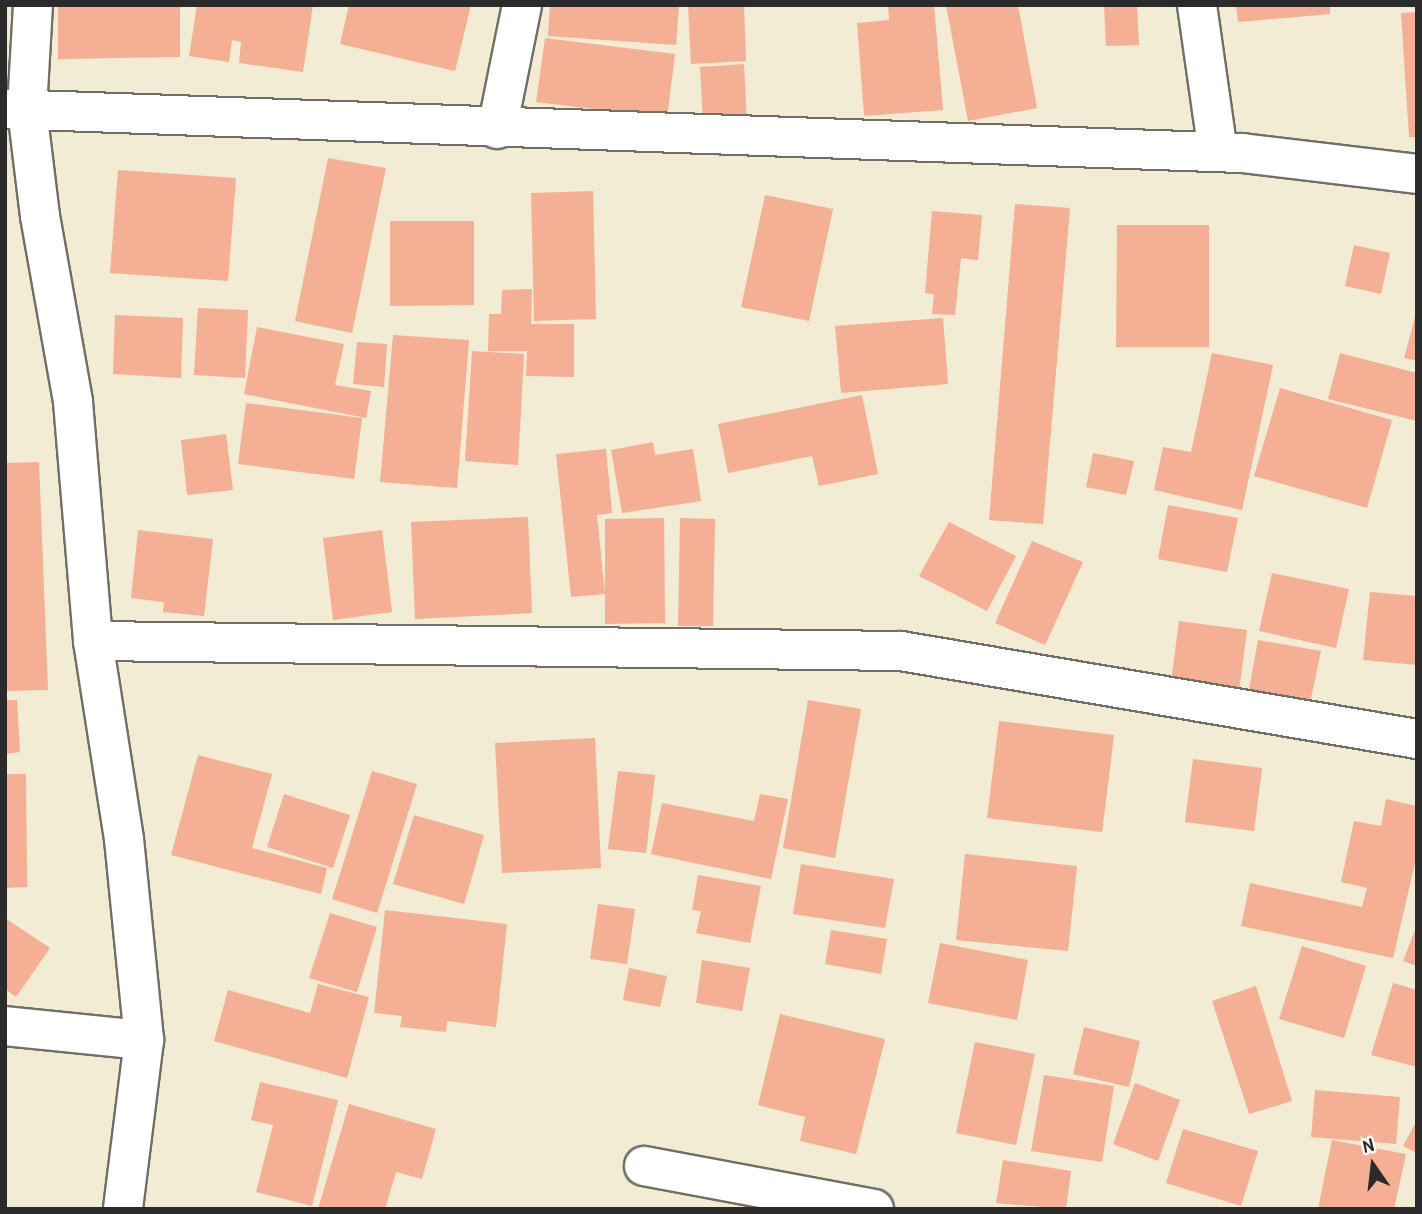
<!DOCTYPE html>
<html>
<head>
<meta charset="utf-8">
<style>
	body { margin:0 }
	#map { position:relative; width:1422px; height:1214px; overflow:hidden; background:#f2ecd5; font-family:"Patrick Hand",sans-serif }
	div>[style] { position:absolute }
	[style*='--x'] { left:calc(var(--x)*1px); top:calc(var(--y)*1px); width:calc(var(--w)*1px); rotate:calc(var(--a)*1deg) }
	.building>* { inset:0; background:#f4af94 }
	.roads { filter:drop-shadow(2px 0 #716f66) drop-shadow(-2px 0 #716f66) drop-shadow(0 2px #716f66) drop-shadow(0 -2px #716f66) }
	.street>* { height:38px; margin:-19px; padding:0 19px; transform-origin:19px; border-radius:19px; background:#fff }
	span { translate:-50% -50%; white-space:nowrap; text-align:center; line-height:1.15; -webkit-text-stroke:6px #fdfcf7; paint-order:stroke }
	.frame { position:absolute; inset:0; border:7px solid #2b2b2b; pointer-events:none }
	.north { position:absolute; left:1338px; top:1130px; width:70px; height:70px; -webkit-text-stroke:5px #fdfcf7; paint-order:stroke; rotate:346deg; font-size:19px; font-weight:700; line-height:28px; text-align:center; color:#2b2b2b }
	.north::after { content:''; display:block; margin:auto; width:24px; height:32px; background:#2b2b2b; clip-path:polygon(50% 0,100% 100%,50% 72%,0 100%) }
</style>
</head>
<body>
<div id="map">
	<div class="building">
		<div style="clip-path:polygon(58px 5px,180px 5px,180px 57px,58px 59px)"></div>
		<div style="clip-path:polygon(197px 5px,313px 5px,303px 72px,239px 63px,241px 42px,232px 40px,229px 62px,189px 56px)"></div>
		<div style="clip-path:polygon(349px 5px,471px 5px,455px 71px,340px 44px)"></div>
		<div style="clip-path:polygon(550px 5px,679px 5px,676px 45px,548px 36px)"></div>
		<div style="clip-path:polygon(688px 5px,744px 5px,746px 61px,691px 64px)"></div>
		<div style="clip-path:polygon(888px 5px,934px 5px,943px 110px,864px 116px,857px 23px,889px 20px)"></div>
		<div style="clip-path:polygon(946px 5px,1018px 5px,1037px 108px,968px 121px)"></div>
		<div style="clip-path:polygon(1104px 5px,1137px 5px,1139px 45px,1106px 46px)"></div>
		<div style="clip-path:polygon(1236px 5px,1330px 5px,1330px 14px,1238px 22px)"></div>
		<div style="clip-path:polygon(1417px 12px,1417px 137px,1409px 137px,1401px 13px)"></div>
		<div style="clip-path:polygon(545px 38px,675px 54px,667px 118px,536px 102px)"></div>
		<div style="clip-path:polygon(744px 64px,747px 121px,703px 123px,700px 67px)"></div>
		<div style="clip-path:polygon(328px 158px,386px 168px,352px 333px,295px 321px)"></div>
		<div style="clip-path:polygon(118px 170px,236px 178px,228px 281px,110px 273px)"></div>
		<div style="clip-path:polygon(593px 191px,596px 319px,534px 321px,531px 193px)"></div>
		<div style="clip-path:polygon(765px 195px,833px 209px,809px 321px,741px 307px)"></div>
		<div style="clip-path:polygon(1015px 204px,1070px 208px,1043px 524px,989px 520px)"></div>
		<div style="clip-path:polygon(932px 211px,982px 215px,978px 260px,961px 258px,955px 315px,932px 314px,934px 294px,925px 293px)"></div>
		<div style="clip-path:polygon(390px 221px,474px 221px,474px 305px,390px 306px)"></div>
		<div style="clip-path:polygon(1117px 225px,1209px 225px,1209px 347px,1116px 347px)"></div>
		<div style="clip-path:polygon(1354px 245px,1390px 253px,1381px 294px,1345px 286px)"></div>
		<div style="clip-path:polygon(532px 289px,531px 324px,574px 324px,574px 377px,526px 376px,527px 351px,488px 351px,489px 314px,501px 314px,502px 290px)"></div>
		<div style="clip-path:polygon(198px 308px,248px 310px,245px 378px,194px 375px)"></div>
		<div style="clip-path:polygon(1417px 310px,1417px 361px,1404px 358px)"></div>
		<div style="clip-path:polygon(115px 315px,183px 318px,181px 378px,113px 374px)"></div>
		<div style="clip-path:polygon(943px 318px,948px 384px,841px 393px,835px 326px)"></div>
		<div style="clip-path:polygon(257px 327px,344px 344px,335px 385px,371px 391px,366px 418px,244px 394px)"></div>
		<div style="clip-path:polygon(393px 335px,469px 340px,457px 488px,380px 482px)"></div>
		<div style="clip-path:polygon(357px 342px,387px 344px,384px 387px,353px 384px)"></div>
		<div style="clip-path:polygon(472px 351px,524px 354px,518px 465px,465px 461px)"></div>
		<div style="clip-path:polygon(1212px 353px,1273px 365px,1242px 510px,1154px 490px,1163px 447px,1191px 452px)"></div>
		<div style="clip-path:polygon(1340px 353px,1417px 373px,1417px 421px,1328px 399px)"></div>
		<div style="clip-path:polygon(1280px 388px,1392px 420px,1367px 508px,1254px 476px)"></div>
		<div style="clip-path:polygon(862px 395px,878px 474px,819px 486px,812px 456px,728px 473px,718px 424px)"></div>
		<div style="clip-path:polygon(246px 403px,362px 418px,354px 479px,238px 464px)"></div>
		<div style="clip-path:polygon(226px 434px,233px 490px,187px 495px,181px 440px)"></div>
		<div style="clip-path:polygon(653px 442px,655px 455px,693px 449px,701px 501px,622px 513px,611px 450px)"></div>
		<div style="clip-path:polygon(606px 449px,612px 513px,597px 515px,605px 594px,571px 597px,556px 454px)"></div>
		<div style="clip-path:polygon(1093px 453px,1134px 461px,1126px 495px,1086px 487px)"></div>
		<div style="clip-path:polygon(39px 462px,48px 690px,5px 691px,5px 463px)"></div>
		<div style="clip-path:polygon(1168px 505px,1238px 518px,1227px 572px,1158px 559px)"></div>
		<div style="clip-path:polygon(528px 517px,532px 613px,415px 619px,411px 522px)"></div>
		<div style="clip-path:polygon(664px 518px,665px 623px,605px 624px,605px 519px)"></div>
		<div style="clip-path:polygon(680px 518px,715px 519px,713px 626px,678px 626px)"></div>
		<div style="clip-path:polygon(949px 522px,1016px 556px,987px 611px,919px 576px)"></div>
		<div style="clip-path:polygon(138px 530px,213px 539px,204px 616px,163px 612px,164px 602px,131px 598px)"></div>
		<div style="clip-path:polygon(382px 530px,392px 612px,333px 620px,323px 538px)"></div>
		<div style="clip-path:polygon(1032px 541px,1083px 562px,1045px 645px,995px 623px)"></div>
		<div style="clip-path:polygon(1272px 573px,1349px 589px,1336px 648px,1259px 631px)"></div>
		<div style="clip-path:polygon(1370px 592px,1417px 596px,1417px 665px,1363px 660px)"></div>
		<div style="clip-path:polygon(1179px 621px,1247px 630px,1239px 691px,1171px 682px)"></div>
		<div style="clip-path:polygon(1258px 640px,1321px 651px,1309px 707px,1248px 695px)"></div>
		<div style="clip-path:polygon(5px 700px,17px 700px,20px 752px,5px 754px)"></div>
		<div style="clip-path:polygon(808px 700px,861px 709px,835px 858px,783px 848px)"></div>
		<div style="clip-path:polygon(999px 721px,1114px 735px,1102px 832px,987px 818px)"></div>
		<div style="clip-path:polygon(595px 738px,601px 868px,502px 873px,495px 743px)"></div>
		<div style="clip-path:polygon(198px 755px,272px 774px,252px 848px,327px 868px,321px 894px,171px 855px)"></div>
		<div style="clip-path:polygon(1193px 759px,1262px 768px,1254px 831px,1185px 822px)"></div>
		<div style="clip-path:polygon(372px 771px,417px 784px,377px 913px,332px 899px)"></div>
		<div style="clip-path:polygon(618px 771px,655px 775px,646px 853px,608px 849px)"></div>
		<div style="clip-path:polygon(5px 774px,26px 774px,27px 887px,5px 888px)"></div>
		<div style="clip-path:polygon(284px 794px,350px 815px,333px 868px,267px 847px)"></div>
		<div style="clip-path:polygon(760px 794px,788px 799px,771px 879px,651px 854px,662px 803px,754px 821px)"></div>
		<div style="clip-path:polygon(1386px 799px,1417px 806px,1417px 854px,1393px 958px,1241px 926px,1250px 883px,1362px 907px,1367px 888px,1341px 882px,1354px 821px,1381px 826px)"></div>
		<div style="clip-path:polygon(414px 815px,484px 835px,464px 904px,393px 884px)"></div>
		<div style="clip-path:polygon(965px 854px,1077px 866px,1068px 951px,956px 940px)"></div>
		<div style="clip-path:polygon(801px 864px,894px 879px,885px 928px,793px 914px)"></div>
		<div style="clip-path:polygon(698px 875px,761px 886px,750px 943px,696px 933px,701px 911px,692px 910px)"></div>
		<div style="clip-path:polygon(598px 904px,635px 909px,627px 964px,590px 959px)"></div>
		<div style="clip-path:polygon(385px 910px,507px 924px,496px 1027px,447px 1021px,446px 1032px,400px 1027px,402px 1016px,374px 1013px)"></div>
		<div style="clip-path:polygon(330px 913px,377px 927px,357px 992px,309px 978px)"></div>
		<div style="clip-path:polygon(5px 918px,50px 948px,16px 997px,5px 989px)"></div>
		<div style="clip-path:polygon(1417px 925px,1417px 966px,1403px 961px)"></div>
		<div style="clip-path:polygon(831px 930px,887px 939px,881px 974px,825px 964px)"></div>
		<div style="clip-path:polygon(940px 943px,1028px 960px,1017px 1020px,928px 1003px)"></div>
		<div style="clip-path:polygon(1302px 946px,1366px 966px,1344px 1038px,1279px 1019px)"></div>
		<div style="clip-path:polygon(702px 960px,750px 968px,742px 1011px,696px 1003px)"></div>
		<div style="clip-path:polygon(629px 968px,667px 976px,660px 1007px,623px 1000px)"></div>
		<div style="clip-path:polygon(1393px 983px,1417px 990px,1417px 1067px,1371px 1055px)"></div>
		<div style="clip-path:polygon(318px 984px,369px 997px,347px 1078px,214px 1041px,228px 990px,310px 1013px)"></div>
		<div style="clip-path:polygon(1256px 986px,1292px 1101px,1249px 1114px,1212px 1001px)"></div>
		<div style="clip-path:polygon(780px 1014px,885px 1039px,856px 1154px,800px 1141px,805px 1117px,758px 1105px)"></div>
		<div style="clip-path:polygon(1084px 1027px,1140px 1041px,1129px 1087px,1073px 1074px)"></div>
		<div style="clip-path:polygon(975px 1042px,1035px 1054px,1016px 1145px,956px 1133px)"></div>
		<div style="clip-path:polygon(1044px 1075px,1114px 1086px,1102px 1162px,1031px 1151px)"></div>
		<div style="clip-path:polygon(260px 1082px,338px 1100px,312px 1206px,256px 1192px,273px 1125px,251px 1120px)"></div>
		<div style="clip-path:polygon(1135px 1083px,1180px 1100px,1158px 1161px,1113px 1144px)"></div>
		<div style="clip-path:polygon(1315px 1090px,1400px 1097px,1396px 1144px,1311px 1137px)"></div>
		<div style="clip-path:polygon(349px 1104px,436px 1129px,422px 1179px,396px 1172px,385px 1209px,318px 1209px)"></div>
		<div style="clip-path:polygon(1417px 1120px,1417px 1153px,1403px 1146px)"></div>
		<div style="clip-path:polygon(1183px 1129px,1258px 1151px,1241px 1206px,1166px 1183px)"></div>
		<div style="clip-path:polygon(1332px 1140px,1406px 1154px,1394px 1209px,1318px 1209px)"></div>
		<div style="clip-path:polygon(1003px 1160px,1071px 1171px,1066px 1209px,996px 1203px)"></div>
	</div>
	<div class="roads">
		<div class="street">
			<div style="--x:33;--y:5;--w:105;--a:93.3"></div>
			<div style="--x:27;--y:110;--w:107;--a:83"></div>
			<div style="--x:40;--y:216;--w:189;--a:79.9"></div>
			<div style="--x:73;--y:402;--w:240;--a:85.2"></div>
			<div style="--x:93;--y:641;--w:200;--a:81.1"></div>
			<div style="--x:124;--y:839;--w:202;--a:84.3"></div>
			<div style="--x:144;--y:1040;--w:170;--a:97.1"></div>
			<div style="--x:1197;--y:5;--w:148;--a:81.9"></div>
			<div style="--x:5;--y:109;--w:1238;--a:2.04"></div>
			<div style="--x:1242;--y:153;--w:176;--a:6.8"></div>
			<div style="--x:497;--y:129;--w:126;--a:-78.6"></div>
			<div style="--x:93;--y:641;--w:808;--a:0.71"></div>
			<div style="--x:901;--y:651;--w:523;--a:9.68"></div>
			<div style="--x:5;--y:1026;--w:140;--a:5.8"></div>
			<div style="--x:644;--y:1166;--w:234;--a:10.6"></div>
		</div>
	</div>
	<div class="frame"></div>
	<div class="north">N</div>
</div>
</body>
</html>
